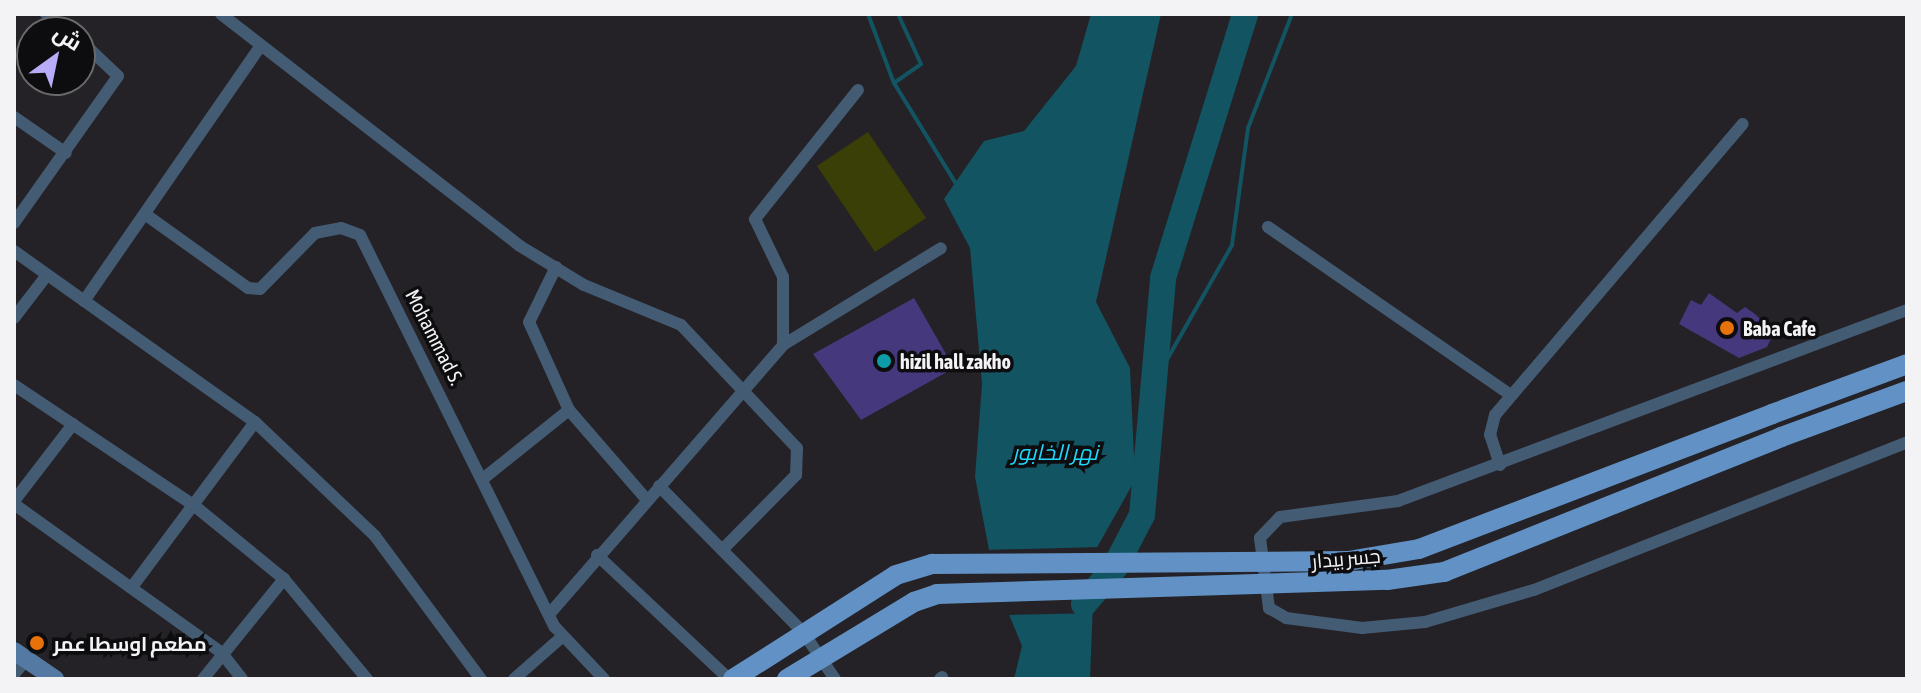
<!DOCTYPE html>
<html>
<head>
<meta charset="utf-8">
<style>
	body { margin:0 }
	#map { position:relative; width:1921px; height:693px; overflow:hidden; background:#242226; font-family:"Asap Condensed",Cairo,sans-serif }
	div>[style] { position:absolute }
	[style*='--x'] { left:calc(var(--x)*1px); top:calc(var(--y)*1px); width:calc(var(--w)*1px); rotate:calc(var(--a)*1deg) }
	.green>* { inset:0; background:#3a3e07 }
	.water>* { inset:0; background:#125462 }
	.pier>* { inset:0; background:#242226 }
	.stream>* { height:4px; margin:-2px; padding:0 2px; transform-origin:2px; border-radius:2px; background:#125462 }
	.river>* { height:26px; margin:-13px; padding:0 13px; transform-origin:13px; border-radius:13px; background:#125462 }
	.building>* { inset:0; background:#45387c }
	.minor>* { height:12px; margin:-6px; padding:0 6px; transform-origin:6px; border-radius:6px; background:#445b74 }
	.secondary>* { height:18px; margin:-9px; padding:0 9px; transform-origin:9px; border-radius:9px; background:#5479a2 }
	.primary>* { height:20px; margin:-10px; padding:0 10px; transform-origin:10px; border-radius:10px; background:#6191c5 }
	.primary-bridge>* { height:20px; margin:-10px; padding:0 10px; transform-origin:10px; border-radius:10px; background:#6191c5 }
	.dots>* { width:22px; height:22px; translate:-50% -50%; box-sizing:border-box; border:4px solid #0d0c0e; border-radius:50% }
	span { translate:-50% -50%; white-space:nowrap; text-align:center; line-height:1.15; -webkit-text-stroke:7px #0d0c0e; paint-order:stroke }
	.poi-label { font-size:20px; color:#f3f2f4; font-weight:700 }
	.left { translate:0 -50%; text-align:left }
	.street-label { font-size:20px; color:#f3f2f4 }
	.water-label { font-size:22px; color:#1ed8fc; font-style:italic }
	.frame { position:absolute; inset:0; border:16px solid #f3f2f4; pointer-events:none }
	.north { position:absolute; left:16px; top:16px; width:80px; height:80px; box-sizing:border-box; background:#0d0c0e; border:2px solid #69686a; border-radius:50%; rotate:33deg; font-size:22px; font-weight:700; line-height:32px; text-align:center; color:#f3f2f4 }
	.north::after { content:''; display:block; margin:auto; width:28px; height:36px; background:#b8abf7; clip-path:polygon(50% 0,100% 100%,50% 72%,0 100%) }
</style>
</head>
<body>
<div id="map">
	<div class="green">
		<div style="clip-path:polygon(868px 132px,926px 218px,875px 252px,817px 166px)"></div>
	</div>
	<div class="water">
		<div style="clip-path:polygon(1091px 14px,1161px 14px,1096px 302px,1130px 368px,1135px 480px,1095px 551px,1090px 679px,1014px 679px,1022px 646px,995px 581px,975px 477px,982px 384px,970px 248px,944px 199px,984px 141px,1024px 131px,1076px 66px)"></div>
	</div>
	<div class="pier">
		<div style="clip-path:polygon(1101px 547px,1098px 613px,1008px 615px,983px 550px)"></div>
	</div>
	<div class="stream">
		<div style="--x:868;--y:14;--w:74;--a:69.4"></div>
		<div style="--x:894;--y:83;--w:122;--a:58.4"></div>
		<div style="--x:894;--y:83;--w:33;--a:-35"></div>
		<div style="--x:921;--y:64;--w:55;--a:-114.7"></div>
		<div style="--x:1152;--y:386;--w:162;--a:-60.4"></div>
		<div style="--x:1232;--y:245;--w:118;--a:-82.2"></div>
		<div style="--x:1248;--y:128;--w:122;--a:-68.9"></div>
	</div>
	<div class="river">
		<div style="--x:1084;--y:604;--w:48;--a:-50"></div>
		<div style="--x:1115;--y:567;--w:59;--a:-62.6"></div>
		<div style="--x:1142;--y:515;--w:238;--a:-84.9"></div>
		<div style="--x:1163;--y:278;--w:276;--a:-72.7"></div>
	</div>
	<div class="building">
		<div style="clip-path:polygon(1709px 293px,1737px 313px,1745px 307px,1755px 314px,1774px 332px,1767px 347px,1739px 358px,1679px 324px,1691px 300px,1701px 305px)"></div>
		<div style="clip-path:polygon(914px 298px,954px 368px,861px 420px,813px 354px)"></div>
	</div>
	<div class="minor">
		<div style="--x:46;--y:14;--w:29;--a:38"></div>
		<div style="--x:221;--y:14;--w:378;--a:37.8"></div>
		<div style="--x:520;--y:246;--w:75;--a:31.4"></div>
		<div style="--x:584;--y:285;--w:105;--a:22.4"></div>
		<div style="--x:681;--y:325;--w:169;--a:46.7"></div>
		<div style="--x:797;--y:448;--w:27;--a:92"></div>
		<div style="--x:796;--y:475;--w:104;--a:134.6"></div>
		<div style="--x:14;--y:117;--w:63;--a:34.7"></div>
		<div style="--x:149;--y:217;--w:122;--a:35.6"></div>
		<div style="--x:248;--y:288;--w:12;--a:5"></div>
		<div style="--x:260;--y:289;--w:78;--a:-45.5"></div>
		<div style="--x:315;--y:233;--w:26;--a:-11"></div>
		<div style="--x:341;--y:228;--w:20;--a:20"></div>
		<div style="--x:360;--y:235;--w:438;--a:63.6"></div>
		<div style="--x:555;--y:627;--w:71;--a:46.7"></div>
		<div style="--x:14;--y:223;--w:180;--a:-54.7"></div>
		<div style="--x:118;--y:76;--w:52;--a:-136.5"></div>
		<div style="--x:1268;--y:227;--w:295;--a:34.7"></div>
		<div style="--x:14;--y:251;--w:296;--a:35.4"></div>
		<div style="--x:255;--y:422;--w:206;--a:126.7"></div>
		<div style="--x:556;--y:267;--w:61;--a:116.1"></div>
		<div style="--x:529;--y:322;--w:97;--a:65.6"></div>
		<div style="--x:84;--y:301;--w:309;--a:-55.3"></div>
		<div style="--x:1907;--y:310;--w:544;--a:159.43"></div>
		<div style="--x:1398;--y:501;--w:119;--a:172.3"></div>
		<div style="--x:1280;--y:517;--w:29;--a:134"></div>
		<div style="--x:1260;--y:538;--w:71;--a:82.7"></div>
		<div style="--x:1269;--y:608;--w:20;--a:30"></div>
		<div style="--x:1286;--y:618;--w:77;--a:7.5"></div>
		<div style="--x:1362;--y:628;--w:63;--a:-5.4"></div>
		<div style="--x:1425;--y:622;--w:114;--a:-16.4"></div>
		<div style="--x:1534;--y:590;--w:401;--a:-21.6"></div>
		<div style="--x:14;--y:318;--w:54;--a:-52.5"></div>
		<div style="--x:783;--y:345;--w:185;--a:-31.5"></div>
		<div style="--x:14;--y:385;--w:219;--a:33.8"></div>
		<div style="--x:196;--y:507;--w:114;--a:39.3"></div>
		<div style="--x:284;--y:579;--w:130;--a:50.3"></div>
		<div style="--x:255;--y:422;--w:166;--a:43.5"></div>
		<div style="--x:375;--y:536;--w:178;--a:53.5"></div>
		<div style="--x:1500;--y:465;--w:32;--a:-108"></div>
		<div style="--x:1490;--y:435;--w:21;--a:-76"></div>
		<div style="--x:1495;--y:415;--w:382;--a:-49.6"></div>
		<div style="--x:484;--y:478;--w:109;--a:-38.7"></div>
		<div style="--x:569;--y:410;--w:118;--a:49.1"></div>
		<div style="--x:659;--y:486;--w:205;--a:45.4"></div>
		<div style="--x:803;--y:632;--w:57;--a:55.8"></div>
		<div style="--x:14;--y:501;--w:97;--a:-52.5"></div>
		<div style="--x:14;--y:504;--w:254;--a:35.6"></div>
		<div style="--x:221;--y:652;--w:34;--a:52"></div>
		<div style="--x:597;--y:555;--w:181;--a:43.2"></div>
		<div style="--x:552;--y:611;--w:352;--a:-49"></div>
		<div style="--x:783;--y:345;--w:68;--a:-90"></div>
		<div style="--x:783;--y:277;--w:64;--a:-115.8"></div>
		<div style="--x:755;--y:219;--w:165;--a:-51.4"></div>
		<div style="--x:14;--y:674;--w:20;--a:-49"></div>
		<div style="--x:203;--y:679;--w:129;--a:-51"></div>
		<div style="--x:514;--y:679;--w:64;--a:-41.2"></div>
		<div style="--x:940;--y:679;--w:3;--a:-45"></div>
	</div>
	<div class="secondary">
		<div style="--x:14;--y:651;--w:50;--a:34.3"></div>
	</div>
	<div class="primary">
		<div style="--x:1772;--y:414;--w:144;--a:-20.3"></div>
		<div style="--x:1781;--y:437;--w:134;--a:-20.1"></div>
		<div style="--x:733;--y:679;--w:193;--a:-32.5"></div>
		<div style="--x:787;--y:679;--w:149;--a:-31.2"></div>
	</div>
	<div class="primary-bridge">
		<div style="--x:896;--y:575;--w:38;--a:-17"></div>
		<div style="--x:932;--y:564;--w:416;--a:-0.4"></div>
		<div style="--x:1348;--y:561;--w:72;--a:-9.6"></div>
		<div style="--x:1419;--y:549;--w:378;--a:-20.9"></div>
		<div style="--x:914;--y:602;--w:24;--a:-19"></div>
		<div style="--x:937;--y:594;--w:450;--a:-1.8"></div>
		<div style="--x:1387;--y:580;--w:58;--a:-8"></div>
		<div style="--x:1444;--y:572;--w:363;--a:-21.8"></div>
	</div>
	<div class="dots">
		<div style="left:1727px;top:328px;background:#e8710a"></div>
		<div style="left:884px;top:361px;background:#0f9aa8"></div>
		<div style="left:37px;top:643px;background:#e8710a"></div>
	</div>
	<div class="poi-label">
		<span class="left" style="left:1743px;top:328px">Baba Cafe</span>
		<span class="left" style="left:900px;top:361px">hizil hall zakho</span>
		<span class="left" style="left:53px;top:643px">مطعم اوسطا عمر</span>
	</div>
	<div class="street-label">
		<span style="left:435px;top:337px;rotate:63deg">Mohammad S.</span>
		<span style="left:1346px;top:558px;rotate:-5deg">جسر بيدار</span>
	</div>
	<div class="water-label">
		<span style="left:1055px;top:453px">نهر الخابور</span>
	</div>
	<div class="frame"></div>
	<div class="north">ش</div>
</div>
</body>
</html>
